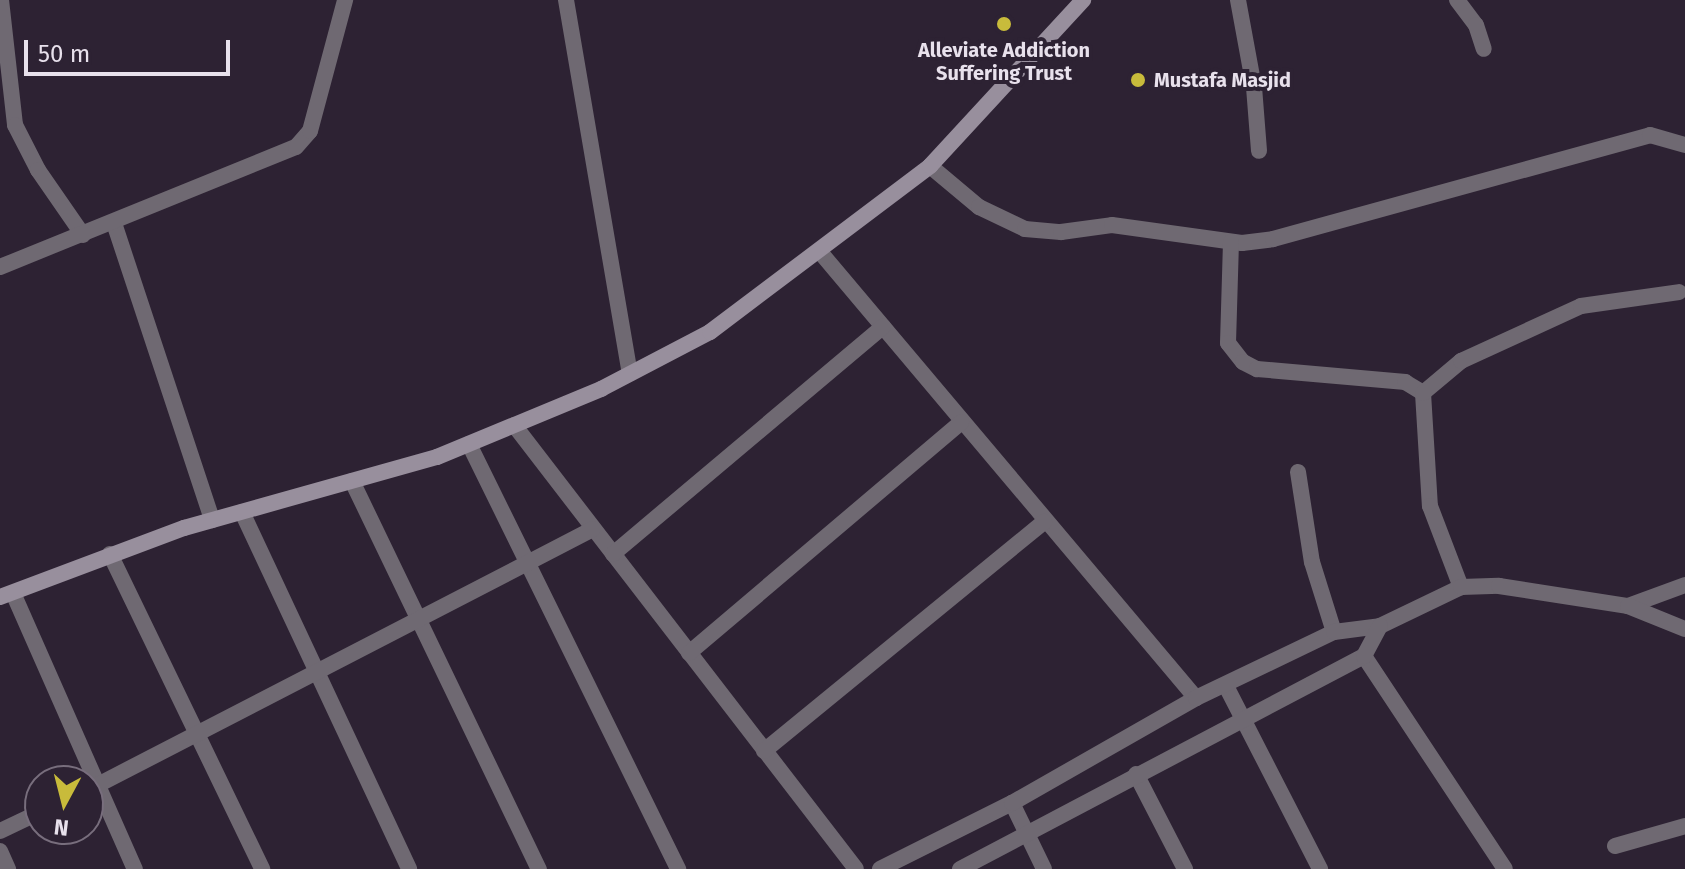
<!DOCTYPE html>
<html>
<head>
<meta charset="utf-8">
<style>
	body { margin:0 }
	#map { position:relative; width:1685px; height:869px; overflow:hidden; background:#2d2233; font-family:"Fira Sans",sans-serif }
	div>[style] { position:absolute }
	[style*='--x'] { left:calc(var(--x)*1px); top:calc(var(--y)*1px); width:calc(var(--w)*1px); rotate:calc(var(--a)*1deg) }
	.street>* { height:16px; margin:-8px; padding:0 8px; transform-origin:8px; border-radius:8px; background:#6f6972 }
	.secondary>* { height:16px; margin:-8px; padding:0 8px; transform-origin:8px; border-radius:8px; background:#988f9d }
	.dots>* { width:22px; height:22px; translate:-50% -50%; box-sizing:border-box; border:4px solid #2d2233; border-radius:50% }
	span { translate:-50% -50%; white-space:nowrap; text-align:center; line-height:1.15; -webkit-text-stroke:8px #2d2233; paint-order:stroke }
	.poi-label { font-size:20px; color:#e8e1ec; font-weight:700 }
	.left { translate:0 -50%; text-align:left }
	.north { position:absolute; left:24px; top:765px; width:80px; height:80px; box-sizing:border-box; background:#2d2233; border:2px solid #786e7d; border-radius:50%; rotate:187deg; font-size:22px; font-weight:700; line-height:32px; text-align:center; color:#e8e1ec }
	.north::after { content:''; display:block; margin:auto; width:28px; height:36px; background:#c8bb3b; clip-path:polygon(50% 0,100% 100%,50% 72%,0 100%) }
	.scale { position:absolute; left:24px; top:40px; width:206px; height:36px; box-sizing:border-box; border:4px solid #e8e1ec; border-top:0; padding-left:10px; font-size:24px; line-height:28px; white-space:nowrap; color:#e8e1ec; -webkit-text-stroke:6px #2d2233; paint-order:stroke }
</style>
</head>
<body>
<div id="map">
	<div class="street">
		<div style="--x:1;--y:0;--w:126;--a:83.6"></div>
		<div style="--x:15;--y:125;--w:51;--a:62.9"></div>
		<div style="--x:38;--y:170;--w:79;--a:55.3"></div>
		<div style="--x:566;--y:0;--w:379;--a:80.3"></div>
		<div style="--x:1238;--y:0;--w:88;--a:79.6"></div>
		<div style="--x:1254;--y:87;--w:64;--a:85.5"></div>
		<div style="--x:1457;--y:0;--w:31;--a:53"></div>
		<div style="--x:1476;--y:25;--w:25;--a:72"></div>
		<div style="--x:930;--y:166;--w:64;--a:39.9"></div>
		<div style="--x:979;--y:207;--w:51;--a:25.6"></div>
		<div style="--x:1025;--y:229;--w:36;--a:5"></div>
		<div style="--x:1061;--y:232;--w:51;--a:-7.8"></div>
		<div style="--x:1112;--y:225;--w:131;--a:7.9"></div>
		<div style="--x:1242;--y:243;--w:31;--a:-7"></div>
		<div style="--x:1273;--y:239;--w:391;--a:-15.4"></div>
		<div style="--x:1650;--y:135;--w:36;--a:16"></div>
		<div style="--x:114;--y:223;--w:313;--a:71.7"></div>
		<div style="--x:1231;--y:242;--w:101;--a:91.7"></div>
		<div style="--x:1228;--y:343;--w:24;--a:52"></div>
		<div style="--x:1243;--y:362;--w:16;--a:27"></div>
		<div style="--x:1257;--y:369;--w:149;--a:5"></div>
		<div style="--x:1405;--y:382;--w:21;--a:31"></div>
		<div style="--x:1423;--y:393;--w:113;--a:86.5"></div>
		<div style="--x:1430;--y:506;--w:87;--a:69.1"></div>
		<div style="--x:821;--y:253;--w:582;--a:49.88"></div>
		<div style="--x:0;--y:267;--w:319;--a:-22.1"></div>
		<div style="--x:296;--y:147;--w:21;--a:-49"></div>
		<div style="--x:310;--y:131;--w:136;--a:-75"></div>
		<div style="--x:1423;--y:393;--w:50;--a:-40.1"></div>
		<div style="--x:1461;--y:361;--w:132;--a:-24.6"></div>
		<div style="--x:1581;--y:306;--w:99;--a:-8.1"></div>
		<div style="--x:514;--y:425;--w:560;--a:52.39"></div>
		<div style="--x:469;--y:444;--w:474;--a:63.8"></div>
		<div style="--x:1298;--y:472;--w:91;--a:81.2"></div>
		<div style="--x:1312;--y:562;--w:73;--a:72.6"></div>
		<div style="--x:352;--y:481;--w:431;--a:64.3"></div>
		<div style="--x:242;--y:512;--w:394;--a:64.9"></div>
		<div style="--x:110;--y:554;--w:350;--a:64.2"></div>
		<div style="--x:613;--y:554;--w:353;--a:-40.1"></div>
		<div style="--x:13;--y:593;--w:302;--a:66.2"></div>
		<div style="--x:1628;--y:606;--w:61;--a:-20.2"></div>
		<div style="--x:689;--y:653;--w:357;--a:-40.3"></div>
		<div style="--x:1364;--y:656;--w:255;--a:56.5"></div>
		<div style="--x:1226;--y:686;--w:206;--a:62.8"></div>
		<div style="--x:764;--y:751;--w:362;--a:-39.3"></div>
		<div style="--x:1136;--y:774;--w:107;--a:62.7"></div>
		<div style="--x:88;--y:790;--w:568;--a:-27.33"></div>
		<div style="--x:1012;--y:803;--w:73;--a:64.1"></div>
		<div style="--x:0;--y:831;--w:44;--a:-25.4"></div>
		<div style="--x:1615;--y:846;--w:73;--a:-15.9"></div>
		<div style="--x:0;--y:851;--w:20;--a:66"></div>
		<div style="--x:880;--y:869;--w:148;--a:-26.6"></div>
		<div style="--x:1012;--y:803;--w:212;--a:-29.7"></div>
		<div style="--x:1196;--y:698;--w:153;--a:-25.6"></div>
		<div style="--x:1334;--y:632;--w:46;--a:-7.4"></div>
		<div style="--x:1380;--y:626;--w:90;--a:-25.7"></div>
		<div style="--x:1461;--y:587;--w:38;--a:-2"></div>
		<div style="--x:1499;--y:586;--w:131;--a:8.8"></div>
		<div style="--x:1628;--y:606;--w:61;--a:22"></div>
		<div style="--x:960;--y:869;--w:457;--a:-27.8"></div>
		<div style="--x:1364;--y:656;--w:34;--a:-62"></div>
	</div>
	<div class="secondary">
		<div style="--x:0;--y:597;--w:197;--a:-20.6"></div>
		<div style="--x:184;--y:528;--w:263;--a:-15.7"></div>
		<div style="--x:437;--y:457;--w:178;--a:-22.5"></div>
		<div style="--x:601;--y:389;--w:123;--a:-27.6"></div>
		<div style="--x:710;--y:332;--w:276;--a:-37"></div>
		<div style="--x:930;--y:166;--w:226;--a:-47.3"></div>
	</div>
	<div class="dots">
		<div style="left:1004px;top:24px;background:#c8bb3b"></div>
		<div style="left:1138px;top:80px;background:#c8bb3b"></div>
	</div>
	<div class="poi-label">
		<span style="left:1004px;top:62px">Alleviate Addiction<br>Suffering Trust</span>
		<span class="left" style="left:1154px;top:80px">Mustafa Masjid</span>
	</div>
	<div class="north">N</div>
	<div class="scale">50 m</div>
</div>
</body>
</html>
